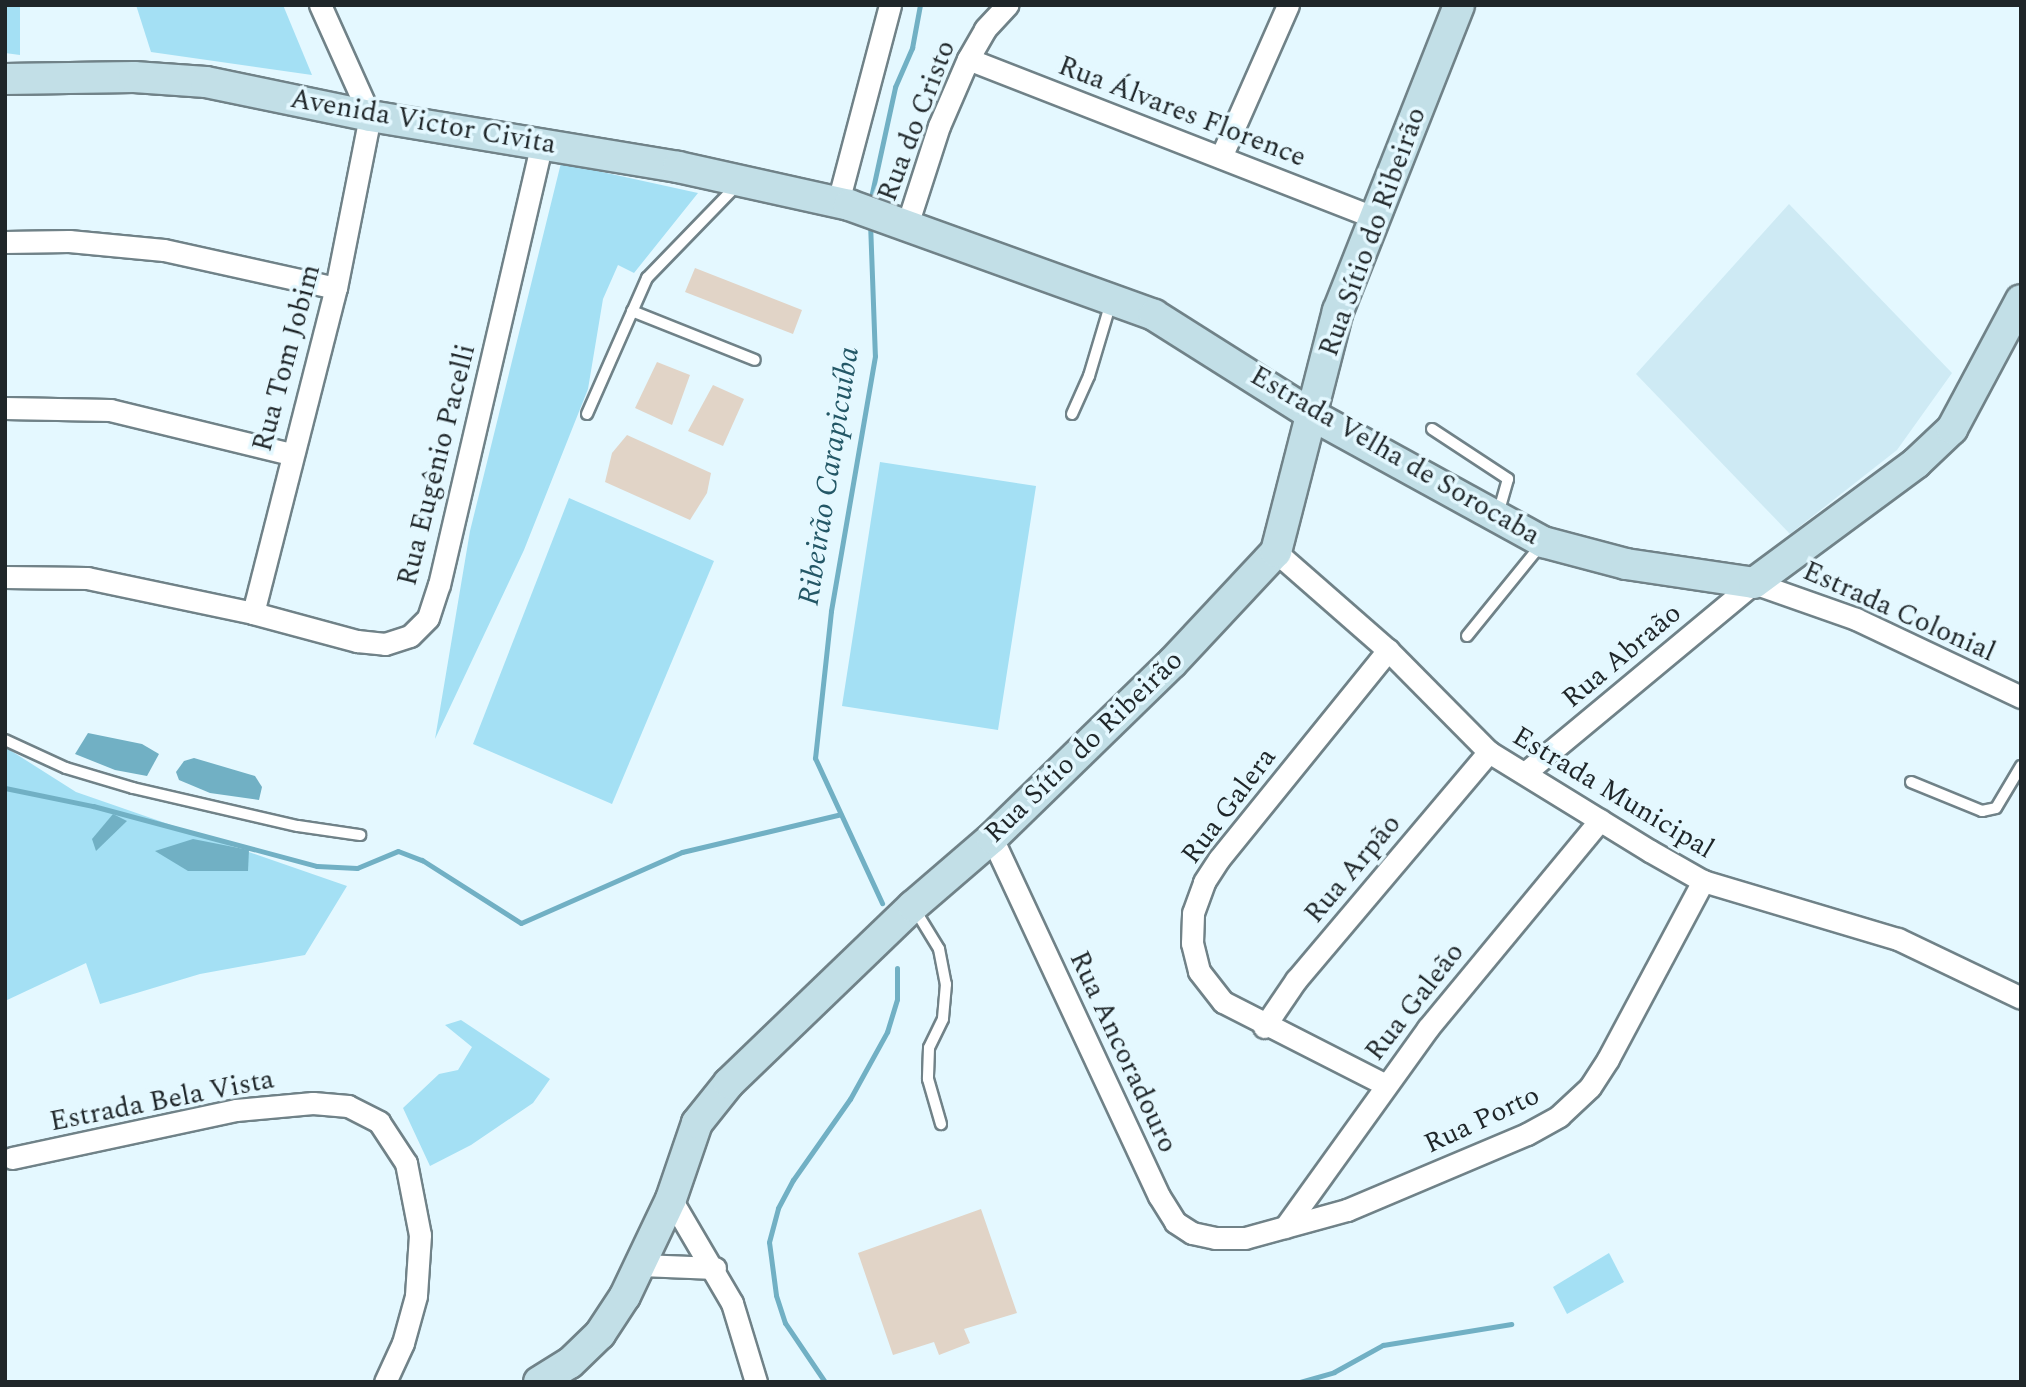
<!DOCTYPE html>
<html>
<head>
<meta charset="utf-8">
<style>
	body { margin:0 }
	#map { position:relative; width:2026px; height:1387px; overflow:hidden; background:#e4f8ff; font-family:Spectral,serif }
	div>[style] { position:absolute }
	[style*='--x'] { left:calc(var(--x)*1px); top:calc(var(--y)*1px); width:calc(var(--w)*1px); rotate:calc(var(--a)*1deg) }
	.built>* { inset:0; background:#ceeaf4 }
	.green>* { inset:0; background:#a4e0f4 }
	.water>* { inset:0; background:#71b0c4 }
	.stream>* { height:5px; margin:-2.5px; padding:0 2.5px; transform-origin:2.5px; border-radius:2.5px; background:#71b0c4 }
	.building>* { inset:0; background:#e1d4c7 }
	.roads { filter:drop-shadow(2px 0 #708288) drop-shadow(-2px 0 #708288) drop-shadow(0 2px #708288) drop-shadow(0 -2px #708288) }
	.lane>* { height:10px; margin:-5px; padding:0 5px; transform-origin:5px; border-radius:5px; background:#fff }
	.street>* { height:21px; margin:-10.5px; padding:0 10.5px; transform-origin:10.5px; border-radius:10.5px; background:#fff }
	.secondary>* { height:30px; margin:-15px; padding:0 15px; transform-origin:15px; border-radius:15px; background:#c2dfe7 }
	span { translate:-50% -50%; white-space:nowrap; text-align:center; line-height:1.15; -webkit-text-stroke:7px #e4f8ff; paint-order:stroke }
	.street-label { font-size:28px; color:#1f2629 }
	.water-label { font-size:30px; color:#235766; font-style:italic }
	.frame { position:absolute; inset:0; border:7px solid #1f2629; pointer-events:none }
</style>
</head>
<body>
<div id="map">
	<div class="built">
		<div style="clip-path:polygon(1789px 204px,1952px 373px,1897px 450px,1790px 534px,1636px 374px)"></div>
	</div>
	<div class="green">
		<div style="clip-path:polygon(5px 5px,20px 5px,20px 55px,5px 53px)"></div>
		<div style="clip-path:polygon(136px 5px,283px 5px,312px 75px,151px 52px)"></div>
		<div style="clip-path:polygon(561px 163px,698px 193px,634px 273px,618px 265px,603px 299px,588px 389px,524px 550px,435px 739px,470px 531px)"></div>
		<div style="clip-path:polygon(880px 462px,1036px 486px,998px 730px,842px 706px)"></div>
		<div style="clip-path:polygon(569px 498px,714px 561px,612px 804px,473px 744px)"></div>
		<div style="clip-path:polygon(5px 747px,76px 792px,347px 886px,305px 955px,200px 974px,100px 1004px,86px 963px,5px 1001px)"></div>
		<div style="clip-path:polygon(461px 1020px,550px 1079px,533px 1103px,471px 1145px,430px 1166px,403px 1108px,439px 1074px,458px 1070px,472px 1047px,445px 1025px)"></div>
		<div style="clip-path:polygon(1609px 1253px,1624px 1282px,1567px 1314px,1553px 1287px)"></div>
	</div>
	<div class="water">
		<div style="clip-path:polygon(88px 733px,142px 744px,159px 754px,147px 776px,115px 770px,75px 754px)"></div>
		<div style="clip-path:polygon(194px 758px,255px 776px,262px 787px,259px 800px,210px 793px,179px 780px,176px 772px,184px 761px)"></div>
		<div style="clip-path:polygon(113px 814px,127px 821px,96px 851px,92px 839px)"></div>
		<div style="clip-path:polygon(193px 839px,249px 850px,248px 871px,188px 871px,155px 851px)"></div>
	</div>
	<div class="stream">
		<div style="--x:870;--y:202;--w:118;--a:-77.7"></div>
		<div style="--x:895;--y:87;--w:43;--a:-66.4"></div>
		<div style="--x:912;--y:48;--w:44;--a:-79.5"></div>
		<div style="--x:870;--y:222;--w:134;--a:87.9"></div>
		<div style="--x:875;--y:356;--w:259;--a:99.8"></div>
		<div style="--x:831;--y:611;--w:148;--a:96.2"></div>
		<div style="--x:815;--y:758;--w:160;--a:65.2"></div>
		<div style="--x:5;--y:788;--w:90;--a:11.6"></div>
		<div style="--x:93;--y:806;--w:232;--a:15"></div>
		<div style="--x:317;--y:866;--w:40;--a:2.9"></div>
		<div style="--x:357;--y:868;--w:44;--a:-22.5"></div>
		<div style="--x:398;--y:851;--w:26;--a:21"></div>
		<div style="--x:422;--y:860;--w:117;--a:32.5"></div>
		<div style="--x:521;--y:923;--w:176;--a:-23.8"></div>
		<div style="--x:682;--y:852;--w:163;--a:-13.4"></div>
		<div style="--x:825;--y:1382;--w:71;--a:-124.1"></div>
		<div style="--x:785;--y:1323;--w:29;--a:-108"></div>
		<div style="--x:776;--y:1295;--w:53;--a:-97.5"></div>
		<div style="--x:769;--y:1242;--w:35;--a:-75"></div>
		<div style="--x:778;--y:1208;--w:32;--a:-62"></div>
		<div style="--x:793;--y:1180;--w:99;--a:-54.9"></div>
		<div style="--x:850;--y:1099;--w:77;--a:-61.1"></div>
		<div style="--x:887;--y:1032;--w:34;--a:-73"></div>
		<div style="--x:897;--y:999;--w:31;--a:-90"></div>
		<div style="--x:1300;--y:1382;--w:35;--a:-16"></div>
		<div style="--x:1334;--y:1372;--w:56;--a:-28.9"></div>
		<div style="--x:1383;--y:1345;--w:130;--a:-9.3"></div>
	</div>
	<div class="building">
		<div style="clip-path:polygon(695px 268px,802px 310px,793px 334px,685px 292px)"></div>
		<div style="clip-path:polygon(657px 362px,690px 375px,672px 425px,635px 408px)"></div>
		<div style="clip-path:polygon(713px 385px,744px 399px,723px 446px,688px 431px)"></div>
		<div style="clip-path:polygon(627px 435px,711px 473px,707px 493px,690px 520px,605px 482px,612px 453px)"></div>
		<div style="clip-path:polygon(981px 1209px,1017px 1313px,964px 1329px,970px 1343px,939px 1355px,934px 1342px,893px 1355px,858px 1253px)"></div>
	</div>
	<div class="roads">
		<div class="lane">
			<div style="--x:632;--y:311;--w:132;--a:21.7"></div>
			<div style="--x:587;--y:414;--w:149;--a:-66.2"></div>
			<div style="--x:647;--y:278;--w:132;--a:-45.9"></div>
			<div style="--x:1072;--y:414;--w:42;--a:-65.9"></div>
			<div style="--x:1089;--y:376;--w:77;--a:-73.4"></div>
			<div style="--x:1432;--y:429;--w:91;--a:33.3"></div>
			<div style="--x:1508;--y:479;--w:37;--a:106"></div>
			<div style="--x:1467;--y:636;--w:117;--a:-50.9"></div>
			<div style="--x:5;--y:740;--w:67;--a:24.7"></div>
			<div style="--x:66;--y:768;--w:70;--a:16.6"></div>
			<div style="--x:133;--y:788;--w:169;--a:13"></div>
			<div style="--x:298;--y:826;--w:63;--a:8.3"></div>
			<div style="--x:1911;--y:782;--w:77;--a:22.2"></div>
			<div style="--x:1982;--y:811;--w:14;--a:-12"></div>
			<div style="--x:1996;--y:808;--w:49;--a:-59.2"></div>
			<div style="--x:914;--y:908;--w:48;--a:58.6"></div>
			<div style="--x:939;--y:949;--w:36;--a:79"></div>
			<div style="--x:946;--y:984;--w:35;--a:95"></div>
			<div style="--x:943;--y:1019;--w:32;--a:116"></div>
			<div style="--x:929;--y:1048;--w:31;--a:92"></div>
			<div style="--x:928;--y:1079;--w:47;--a:73.9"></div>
		</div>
		<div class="street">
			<div style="--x:968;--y:59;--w:437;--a:21.3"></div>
			<div style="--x:1221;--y:157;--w:166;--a:-66.2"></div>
			<div style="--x:838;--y:202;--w:204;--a:-75.2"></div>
			<div style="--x:907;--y:225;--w:104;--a:-72.1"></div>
			<div style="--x:939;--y:126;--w:73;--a:-66.6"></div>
			<div style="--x:968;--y:59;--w:34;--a:-60"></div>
			<div style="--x:985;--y:29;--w:33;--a:-47"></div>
			<div style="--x:5;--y:242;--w:64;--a:-0.9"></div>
			<div style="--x:69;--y:241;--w:95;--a:5.4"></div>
			<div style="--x:164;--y:250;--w:176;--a:12.5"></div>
			<div style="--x:5;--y:408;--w:105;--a:1.1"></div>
			<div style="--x:110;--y:410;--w:186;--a:13.7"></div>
			<div style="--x:1276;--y:552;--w:149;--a:41.2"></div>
			<div style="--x:1388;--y:650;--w:144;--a:45.3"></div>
			<div style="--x:1489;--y:752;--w:189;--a:31.6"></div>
			<div style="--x:1650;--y:851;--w:61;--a:29.5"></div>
			<div style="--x:1703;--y:881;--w:203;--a:16.6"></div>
			<div style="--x:1898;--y:939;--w:136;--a:25.6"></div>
			<div style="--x:5;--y:577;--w:82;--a:0.7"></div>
			<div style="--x:87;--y:578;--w:170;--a:11.9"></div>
			<div style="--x:253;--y:613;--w:108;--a:15.1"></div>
			<div style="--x:357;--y:641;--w:28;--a:6"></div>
			<div style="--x:385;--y:644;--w:26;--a:-18"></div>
			<div style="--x:410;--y:636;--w:25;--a:-45"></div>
			<div style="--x:428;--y:618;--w:35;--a:-72"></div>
			<div style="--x:439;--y:585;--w:455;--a:-76.9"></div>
			<div style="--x:253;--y:613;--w:335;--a:-75.7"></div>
			<div style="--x:336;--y:288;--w:175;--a:-78.8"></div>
			<div style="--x:370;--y:116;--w:122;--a:-114.2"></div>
			<div style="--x:1526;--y:772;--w:296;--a:-39.7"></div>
			<div style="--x:1754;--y:583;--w:108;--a:19.4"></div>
			<div style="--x:1856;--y:619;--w:183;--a:25.3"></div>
			<div style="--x:992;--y:838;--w:395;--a:65"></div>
			<div style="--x:1159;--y:1196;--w:31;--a:58"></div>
			<div style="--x:1175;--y:1222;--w:20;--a:33"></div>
			<div style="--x:1192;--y:1233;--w:24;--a:12"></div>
			<div style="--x:1215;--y:1238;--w:30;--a:0"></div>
			<div style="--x:1245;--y:1238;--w:106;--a:-15.4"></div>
			<div style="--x:1347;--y:1210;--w:195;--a:-22.9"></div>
			<div style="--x:1527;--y:1134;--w:37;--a:-29"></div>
			<div style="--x:1559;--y:1116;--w:42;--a:-43.1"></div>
			<div style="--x:1590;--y:1087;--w:33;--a:-57"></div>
			<div style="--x:1608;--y:1059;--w:202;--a:-61.9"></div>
			<div style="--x:1264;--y:1027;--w:57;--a:-55.8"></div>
			<div style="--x:1296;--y:980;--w:299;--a:-49.8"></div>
			<div style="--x:1386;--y:1085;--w:183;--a:-153"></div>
			<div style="--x:1223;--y:1002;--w:39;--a:-128"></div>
			<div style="--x:1199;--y:971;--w:29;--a:-104"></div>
			<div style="--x:1192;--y:943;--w:30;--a:-88"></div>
			<div style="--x:1193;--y:913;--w:33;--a:-70"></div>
			<div style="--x:1204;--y:882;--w:27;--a:-57"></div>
			<div style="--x:1219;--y:859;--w:269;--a:-51"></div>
			<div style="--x:12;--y:1158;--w:229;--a:-12.1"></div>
			<div style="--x:236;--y:1110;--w:77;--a:-5.2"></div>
			<div style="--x:313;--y:1103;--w:35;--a:5"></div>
			<div style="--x:348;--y:1106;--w:35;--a:27"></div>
			<div style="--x:379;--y:1122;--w:49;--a:56.6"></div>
			<div style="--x:406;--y:1163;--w:73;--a:79"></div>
			<div style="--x:420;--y:1235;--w:61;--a:93.8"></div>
			<div style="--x:416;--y:1296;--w:49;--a:105.5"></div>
			<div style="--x:403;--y:1343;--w:43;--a:114.8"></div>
			<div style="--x:671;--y:1199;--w:121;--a:59.6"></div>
			<div style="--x:732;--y:1303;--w:83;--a:73.1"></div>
			<div style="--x:1285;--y:1227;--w:245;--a:-54.3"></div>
			<div style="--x:1428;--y:1028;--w:270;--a:-50.4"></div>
			<div style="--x:641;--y:1265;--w:74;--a:2.3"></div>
		</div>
		<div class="secondary">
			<div style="--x:5;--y:79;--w:129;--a:-0.9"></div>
			<div style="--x:134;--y:77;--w:72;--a:4"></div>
			<div style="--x:206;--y:82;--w:167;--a:11.7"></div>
			<div style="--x:370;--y:116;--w:312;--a:9.4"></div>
			<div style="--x:678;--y:167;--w:175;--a:12.5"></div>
			<div style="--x:849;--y:205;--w:324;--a:19.8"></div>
			<div style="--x:1154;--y:315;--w:187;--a:32.3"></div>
			<div style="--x:1312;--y:415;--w:264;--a:28.8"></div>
			<div style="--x:1543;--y:542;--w:86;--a:14.8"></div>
			<div style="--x:1626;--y:564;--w:129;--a:8.4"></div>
			<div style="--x:1754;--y:583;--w:202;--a:-36.5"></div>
			<div style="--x:1916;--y:463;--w:50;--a:-43.4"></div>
			<div style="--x:1952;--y:429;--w:146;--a:-61.9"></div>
			<div style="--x:539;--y:1382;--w:36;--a:-32"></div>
			<div style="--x:570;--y:1363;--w:42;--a:-44"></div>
			<div style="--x:600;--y:1334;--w:45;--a:-56.7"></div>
			<div style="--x:625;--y:1296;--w:107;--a:-64.6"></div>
			<div style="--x:671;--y:1199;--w:80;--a:-71.1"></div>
			<div style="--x:697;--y:1123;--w:51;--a:-51.3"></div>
			<div style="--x:729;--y:1083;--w:255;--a:-43.9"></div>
			<div style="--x:913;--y:906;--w:104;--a:-40.7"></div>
			<div style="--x:992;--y:838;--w:251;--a:-44.2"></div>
			<div style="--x:1172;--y:663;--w:152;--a:-46.9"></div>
			<div style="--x:1276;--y:552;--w:249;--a:-75.6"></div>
			<div style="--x:1338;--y:311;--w:329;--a:-68.4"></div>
		</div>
	</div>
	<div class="street-label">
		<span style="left:1182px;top:112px;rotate:21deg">Rua Álvares Florence</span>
		<span style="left:917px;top:121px;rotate:-69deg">Rua do Cristo</span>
		<span style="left:423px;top:122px;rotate:10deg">Avenida Victor Civita</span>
		<span style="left:1373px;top:232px;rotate:-70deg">Rua Sítio do Ribeirão</span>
		<span style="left:287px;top:358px;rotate:-75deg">Rua Tom Jobim</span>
		<span style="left:1395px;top:456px;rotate:30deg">Estrada Velha de Sorocaba</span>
		<span style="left:437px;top:465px;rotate:-76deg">Rua Eugênio Pacelli</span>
		<span style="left:1899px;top:612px;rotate:24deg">Estrada Colonial</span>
		<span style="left:1622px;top:656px;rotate:-40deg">Rua Abraão</span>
		<span style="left:1084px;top:747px;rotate:-44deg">Rua Sítio do Ribeirão</span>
		<span style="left:1613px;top:793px;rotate:31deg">Estrada Municipal</span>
		<span style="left:1229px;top:806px;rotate:-53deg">Rua Galera</span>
		<span style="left:1353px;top:869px;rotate:-50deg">Rua Arpão</span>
		<span style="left:1415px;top:1002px;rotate:-52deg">Rua Galeão</span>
		<span style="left:1123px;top:1052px;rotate:65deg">Rua Ancoradouro</span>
		<span style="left:162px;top:1101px;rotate:-11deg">Estrada Bela Vista</span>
		<span style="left:1482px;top:1120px;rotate:-25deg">Rua Porto</span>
	</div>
	<div class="water-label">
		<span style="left:829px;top:476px;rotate:-81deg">Ribeirão Carapicuíba</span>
	</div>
	<div class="frame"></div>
</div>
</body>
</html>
